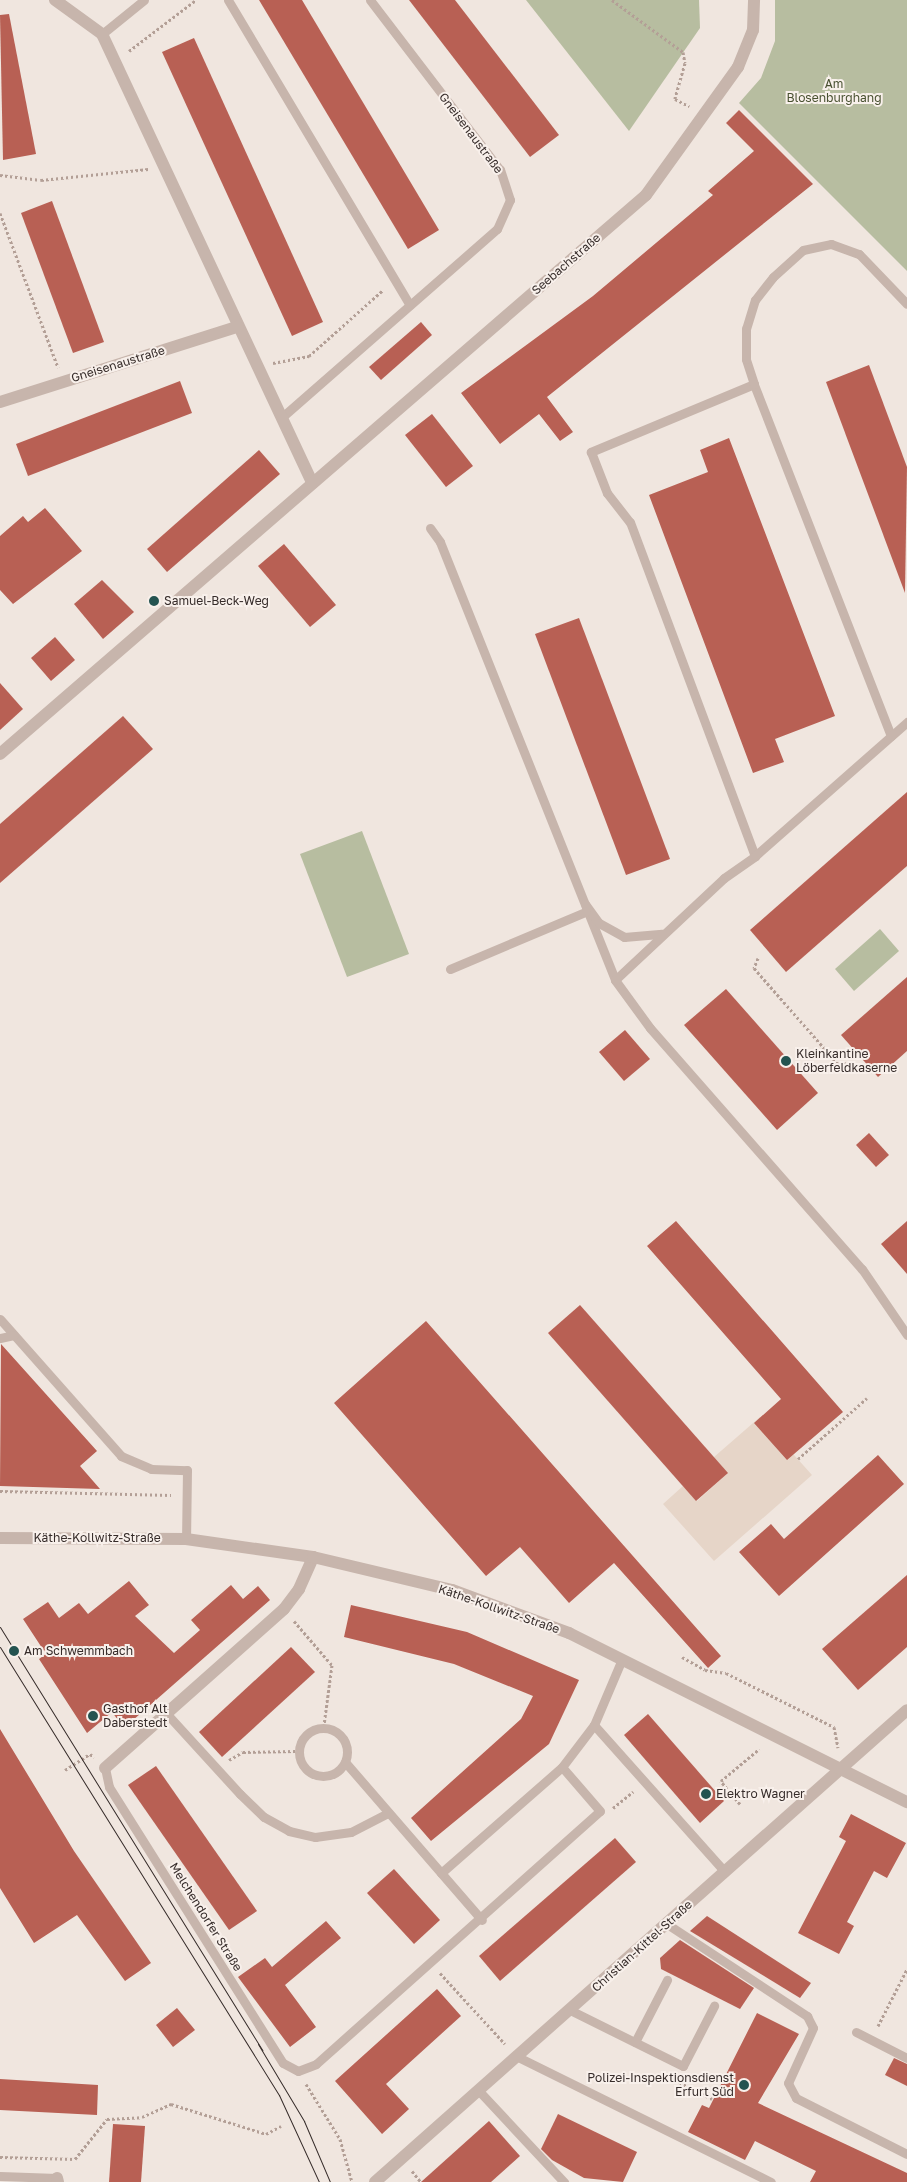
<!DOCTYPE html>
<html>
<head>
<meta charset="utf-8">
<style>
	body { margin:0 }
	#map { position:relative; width:907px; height:2182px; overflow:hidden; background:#f0e6df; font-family:"Golos Text",sans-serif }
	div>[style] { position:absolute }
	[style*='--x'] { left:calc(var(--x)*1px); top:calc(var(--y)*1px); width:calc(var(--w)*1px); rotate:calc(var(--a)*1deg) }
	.green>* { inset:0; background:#b7bda0 }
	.plaza>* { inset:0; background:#e6d5c8 }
	.building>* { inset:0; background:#b86054 }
	.path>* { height:3px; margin-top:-1.5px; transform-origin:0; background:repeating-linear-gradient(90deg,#b39f96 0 2.5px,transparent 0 5px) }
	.service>* { height:9px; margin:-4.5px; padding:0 4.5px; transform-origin:4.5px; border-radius:4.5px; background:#c7b5ac }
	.service>.ring { margin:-4.5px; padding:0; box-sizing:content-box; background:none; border:9px solid #c7b5ac; border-radius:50% }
	.minor>* { height:12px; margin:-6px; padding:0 6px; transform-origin:6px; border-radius:6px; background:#c7b5ac }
	.tertiary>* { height:12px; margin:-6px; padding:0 6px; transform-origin:6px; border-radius:6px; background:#c7b5ac }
	.tram>* { height:1px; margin:-0.5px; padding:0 0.5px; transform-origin:0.5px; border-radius:0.5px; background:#362c2a }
	.dots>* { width:14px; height:14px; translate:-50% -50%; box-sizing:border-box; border:2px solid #f8f0eb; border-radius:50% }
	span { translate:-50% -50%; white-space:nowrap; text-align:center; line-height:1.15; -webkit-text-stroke:4px #f8f0eb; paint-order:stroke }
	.park-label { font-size:12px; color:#495131 }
	.street-label { font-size:12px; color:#362c2a }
	.poi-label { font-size:12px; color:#362c2a }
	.left { translate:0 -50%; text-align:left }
	.right { translate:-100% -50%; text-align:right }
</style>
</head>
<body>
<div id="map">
	<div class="green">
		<div style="clip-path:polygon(526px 0,699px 0,700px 28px,629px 131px)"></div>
		<div style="clip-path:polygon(775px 0,907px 0,907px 271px,739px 103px,761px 78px,775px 41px)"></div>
		<div style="clip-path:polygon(362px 831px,409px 954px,347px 977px,300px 854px)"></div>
		<div style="clip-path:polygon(880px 929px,899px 951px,854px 991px,835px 969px)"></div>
	</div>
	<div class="plaza">
		<div style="clip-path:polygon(760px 1417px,812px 1475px,714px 1561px,663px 1504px,683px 1486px,697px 1501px,727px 1474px,714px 1457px)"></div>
	</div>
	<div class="building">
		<div style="clip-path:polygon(259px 0,302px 0,439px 230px,408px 249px)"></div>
		<div style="clip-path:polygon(409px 0,455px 0,559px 135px,530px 157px)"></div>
		<div style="clip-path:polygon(9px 14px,36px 154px,3px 160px,0 15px)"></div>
		<div style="clip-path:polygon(194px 38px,323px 322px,292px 336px,162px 52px)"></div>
		<div style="clip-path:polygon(739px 110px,813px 184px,547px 397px,573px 432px,560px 441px,539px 414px,500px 444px,461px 393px,593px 296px,713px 195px,708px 191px,754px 151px,726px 123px)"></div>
		<div style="clip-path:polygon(52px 201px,104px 342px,73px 353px,21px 213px)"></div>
		<div style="clip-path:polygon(421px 322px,432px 335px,381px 380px,369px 367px)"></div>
		<div style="clip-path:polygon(869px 365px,907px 467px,905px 593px,826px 382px)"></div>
		<div style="clip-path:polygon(180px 381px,192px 413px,28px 476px,16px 444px)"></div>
		<div style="clip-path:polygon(432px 414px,473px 466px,446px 487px,405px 435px)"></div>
		<div style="clip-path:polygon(729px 438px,835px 716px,775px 739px,784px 762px,753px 773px,649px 495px,708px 472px,700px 450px)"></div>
		<div style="clip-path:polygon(259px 450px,280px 474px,167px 572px,147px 549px)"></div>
		<div style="clip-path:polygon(45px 508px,82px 551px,13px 604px,0 590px,0 536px,23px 516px,28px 522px)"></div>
		<div style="clip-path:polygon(284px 544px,336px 605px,310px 627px,258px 566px)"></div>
		<div style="clip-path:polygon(102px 580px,134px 612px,103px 639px,74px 604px)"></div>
		<div style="clip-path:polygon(579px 618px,670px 859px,626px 875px,535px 634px)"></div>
		<div style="clip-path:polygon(55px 637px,75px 660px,51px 681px,31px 658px)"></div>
		<div style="clip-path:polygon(0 683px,23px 709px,0 730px)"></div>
		<div style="clip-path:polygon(123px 716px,153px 749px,0 883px,0 824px)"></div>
		<div style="clip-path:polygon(907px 792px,907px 866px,786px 972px,750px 930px)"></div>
		<div style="clip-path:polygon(907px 977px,907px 1051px,878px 1077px,841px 1035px)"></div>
		<div style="clip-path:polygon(726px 989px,818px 1093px,777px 1130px,684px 1025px)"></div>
		<div style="clip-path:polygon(625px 1030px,650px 1059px,624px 1081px,599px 1052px)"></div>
		<div style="clip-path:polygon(869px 1133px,889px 1155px,876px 1167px,856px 1145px)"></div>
		<div style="clip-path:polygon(676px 1221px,843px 1412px,787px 1460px,754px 1423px,781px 1399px,647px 1246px)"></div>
		<div style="clip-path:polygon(907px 1221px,907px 1274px,881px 1244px)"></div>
		<div style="clip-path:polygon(580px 1305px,728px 1473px,696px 1501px,548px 1333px)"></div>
		<div style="clip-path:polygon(426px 1321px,721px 1656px,708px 1668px,614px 1563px,569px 1603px,520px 1547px,486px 1576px,334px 1403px)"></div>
		<div style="clip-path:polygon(1px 1344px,97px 1451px,80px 1466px,100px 1489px,0 1486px)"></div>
		<div style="clip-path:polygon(878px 1455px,904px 1484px,779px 1596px,739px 1552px,771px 1524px,784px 1539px)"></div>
		<div style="clip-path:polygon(907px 1575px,907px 1647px,858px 1690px,822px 1649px)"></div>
		<div style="clip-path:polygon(129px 1581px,149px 1605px,135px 1616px,174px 1653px,200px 1630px,191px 1620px,231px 1585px,243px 1599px,258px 1586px,270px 1600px,124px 1728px,112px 1712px,87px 1733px,39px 1659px,46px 1654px,23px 1619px,48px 1602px,59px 1618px,79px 1603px,88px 1614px)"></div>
		<div style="clip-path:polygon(351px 1605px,467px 1632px,579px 1680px,549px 1744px,431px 1841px,411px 1818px,521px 1719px,533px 1696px,454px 1664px,344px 1637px)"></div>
		<div style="clip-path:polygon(291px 1647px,315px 1672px,222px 1757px,199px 1732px)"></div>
		<div style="clip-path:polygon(648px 1714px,724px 1801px,700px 1823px,624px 1735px)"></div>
		<div style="clip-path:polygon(0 1729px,74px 1851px,151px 1963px,125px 1981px,77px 1915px,34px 1943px,0 1888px)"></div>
		<div style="clip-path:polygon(156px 1766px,257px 1911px,229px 1930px,128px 1785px)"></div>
		<div style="clip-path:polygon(851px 1814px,906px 1843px,887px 1878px,874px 1871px,847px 1922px,854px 1926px,839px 1954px,798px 1933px,846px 1841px,839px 1837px)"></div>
		<div style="clip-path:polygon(615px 1838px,636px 1862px,500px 1981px,479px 1956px)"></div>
		<div style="clip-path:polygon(394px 1869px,440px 1920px,414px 1944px,367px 1893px)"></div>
		<div style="clip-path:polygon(707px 1916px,811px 1983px,800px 1998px,690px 1931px)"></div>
		<div style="clip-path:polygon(326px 1921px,341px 1938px,285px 1985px,316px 2027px,290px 2047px,238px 1977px,265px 1958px,272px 1967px)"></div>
		<div style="clip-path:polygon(680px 1940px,754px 1988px,740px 2009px,661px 1969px,660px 1958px)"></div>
		<div style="clip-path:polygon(437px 1989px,461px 2016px,386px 2084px,409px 2109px,382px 2134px,335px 2081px)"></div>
		<div style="clip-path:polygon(177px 2008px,195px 2030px,173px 2047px,156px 2025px)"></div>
		<div style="clip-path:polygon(757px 2013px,799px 2034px,758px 2103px,907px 2173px,907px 2182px,810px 2182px,816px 2171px,755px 2141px,745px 2160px,688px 2132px,702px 2105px,709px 2108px)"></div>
		<div style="clip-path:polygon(894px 2058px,907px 2064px,907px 2086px,885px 2075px)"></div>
		<div style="clip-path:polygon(0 2079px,98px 2085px,97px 2115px,0 2110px)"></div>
		<div style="clip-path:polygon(558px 2114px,637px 2152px,623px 2182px,584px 2178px,552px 2160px,541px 2149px)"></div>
		<div style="clip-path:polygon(489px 2121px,520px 2156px,491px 2182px,421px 2182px)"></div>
		<div style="clip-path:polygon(113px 2124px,145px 2126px,141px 2182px,109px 2182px)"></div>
	</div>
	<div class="path">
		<div style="--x:612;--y:0;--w:88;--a:36.2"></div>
		<div style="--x:683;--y:52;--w:11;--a:80"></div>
		<div style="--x:685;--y:63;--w:37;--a:106"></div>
		<div style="--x:675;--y:99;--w:16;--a:27"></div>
		<div style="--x:129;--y:51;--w:84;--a:-37.3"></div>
		<div style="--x:0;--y:175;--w:41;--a:7"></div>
		<div style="--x:41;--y:180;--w:108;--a:-5.9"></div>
		<div style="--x:0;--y:213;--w:165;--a:69.4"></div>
		<div style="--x:273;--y:363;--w:37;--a:-11"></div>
		<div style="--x:309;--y:356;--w:99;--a:-41.7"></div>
		<div style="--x:758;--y:958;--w:11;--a:112"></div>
		<div style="--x:754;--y:968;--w:129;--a:48.8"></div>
		<div style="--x:839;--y:1065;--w:9;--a:-13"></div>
		<div style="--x:798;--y:1459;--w:92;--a:-41.5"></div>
		<div style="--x:0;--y:1491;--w:171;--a:1.3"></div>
		<div style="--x:294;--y:1621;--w:58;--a:49.2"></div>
		<div style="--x:332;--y:1665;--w:61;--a:97.6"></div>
		<div style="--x:682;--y:1657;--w:26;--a:29"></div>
		<div style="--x:705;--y:1670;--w:21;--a:8"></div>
		<div style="--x:726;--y:1673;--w:121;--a:26.6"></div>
		<div style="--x:834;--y:1727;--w:21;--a:79"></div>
		<div style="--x:229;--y:1760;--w:16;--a:-30"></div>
		<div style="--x:243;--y:1752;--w:53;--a:-1.1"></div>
		<div style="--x:65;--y:1770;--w:30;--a:-33"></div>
		<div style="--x:90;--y:1754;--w:5;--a:37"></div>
		<div style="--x:740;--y:1804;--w:30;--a:-130"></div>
		<div style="--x:721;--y:1781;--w:50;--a:-40.1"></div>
		<div style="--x:613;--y:1808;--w:26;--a:-39"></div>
		<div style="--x:440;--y:1973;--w:96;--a:47.5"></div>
		<div style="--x:878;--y:2026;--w:64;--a:-63"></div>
		<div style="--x:679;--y:2082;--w:37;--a:27"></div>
		<div style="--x:306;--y:2084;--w:65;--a:58.3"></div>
		<div style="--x:340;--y:2139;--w:45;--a:74.4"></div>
		<div style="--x:0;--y:2157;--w:75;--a:1.5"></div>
		<div style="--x:75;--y:2159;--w:51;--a:-51.3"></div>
		<div style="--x:107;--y:2119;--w:35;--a:-3"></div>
		<div style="--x:142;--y:2117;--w:32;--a:-24"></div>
		<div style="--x:171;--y:2104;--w:100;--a:17.5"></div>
		<div style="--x:266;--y:2134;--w:17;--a:-28"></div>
		<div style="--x:412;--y:2171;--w:14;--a:51"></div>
	</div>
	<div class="service">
		<div style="--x:228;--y:0;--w:355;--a:59.2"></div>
		<div style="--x:102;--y:34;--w:54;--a:-39"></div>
		<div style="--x:754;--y:384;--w:177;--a:157.4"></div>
		<div style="--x:591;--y:452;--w:44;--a:68.7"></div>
		<div style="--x:607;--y:493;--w:37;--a:52"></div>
		<div style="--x:630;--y:522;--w:357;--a:69.5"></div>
		<div style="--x:281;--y:418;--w:287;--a:-41.2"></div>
		<div style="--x:497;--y:229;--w:32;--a:-66"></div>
		<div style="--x:510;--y:200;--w:32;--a:-108"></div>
		<div style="--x:500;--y:170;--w:214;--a:-127.4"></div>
		<div style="--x:430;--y:528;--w:17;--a:54"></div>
		<div style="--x:440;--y:542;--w:472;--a:68.2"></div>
		<div style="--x:615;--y:980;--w:59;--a:53.9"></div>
		<div style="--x:650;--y:1028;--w:321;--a:48.7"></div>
		<div style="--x:862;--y:1269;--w:80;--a:55.7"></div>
		<div style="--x:891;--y:736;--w:378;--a:-111.3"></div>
		<div style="--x:754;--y:384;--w:26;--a:-108"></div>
		<div style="--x:746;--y:359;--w:30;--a:-90"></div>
		<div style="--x:746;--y:329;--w:30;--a:-73"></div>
		<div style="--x:755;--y:300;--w:29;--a:-52"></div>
		<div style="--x:773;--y:277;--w:40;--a:-42"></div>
		<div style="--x:803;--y:250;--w:29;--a:-12"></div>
		<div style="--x:831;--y:244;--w:30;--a:20"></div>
		<div style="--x:859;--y:254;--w:69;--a:46.2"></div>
		<div style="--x:585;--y:904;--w:24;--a:54"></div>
		<div style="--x:599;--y:923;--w:29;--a:29"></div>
		<div style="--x:624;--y:937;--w:38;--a:-5"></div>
		<div style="--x:450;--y:969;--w:147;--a:-22.9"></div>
		<div style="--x:615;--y:980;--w:149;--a:-43.1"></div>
		<div style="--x:724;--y:878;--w:38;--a:-35"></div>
		<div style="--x:755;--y:856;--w:203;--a:-41.4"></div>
		<div style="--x:0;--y:1319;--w:183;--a:48.5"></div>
		<div style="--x:121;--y:1456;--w:33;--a:23"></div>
		<div style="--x:151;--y:1469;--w:36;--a:2"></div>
		<div style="--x:187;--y:1470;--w:69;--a:90.8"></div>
		<div style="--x:0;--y:1338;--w:14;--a:-12"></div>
		<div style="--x:166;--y:1713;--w:110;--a:47.6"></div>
		<div style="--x:240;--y:1794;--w:33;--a:44"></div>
		<div style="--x:264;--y:1817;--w:29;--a:29"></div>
		<div style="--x:289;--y:1831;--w:27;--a:13"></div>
		<div style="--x:315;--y:1837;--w:36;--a:-8"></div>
		<div style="--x:351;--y:1832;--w:42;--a:-27.2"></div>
		<div style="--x:594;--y:1725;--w:197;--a:48.3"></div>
		<div class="ring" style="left:299px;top:1728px;width:39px;height:39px"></div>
		<div style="--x:345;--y:1762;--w:209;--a:49.1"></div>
		<div style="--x:105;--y:1768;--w:19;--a:78"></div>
		<div style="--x:109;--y:1787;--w:326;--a:57.8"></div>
		<div style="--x:283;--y:2063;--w:17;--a:28"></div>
		<div style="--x:298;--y:2071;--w:19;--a:-21"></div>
		<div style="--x:316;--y:2064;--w:380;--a:-41.7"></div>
		<div style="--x:600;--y:1811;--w:58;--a:-130.8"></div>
		<div style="--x:441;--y:1873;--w:161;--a:-41.2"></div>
		<div style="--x:562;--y:1767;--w:53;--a:-52.7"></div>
		<div style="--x:594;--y:1725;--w:72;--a:-67"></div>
		<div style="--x:667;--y:1924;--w:168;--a:33.3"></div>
		<div style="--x:807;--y:2016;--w:13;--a:63"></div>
		<div style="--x:813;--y:2028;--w:60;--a:114.4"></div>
		<div style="--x:788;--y:2083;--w:17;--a:62"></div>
		<div style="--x:796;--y:2098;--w:124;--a:26.8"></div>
		<div style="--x:570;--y:2010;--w:126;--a:26.4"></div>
		<div style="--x:683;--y:2066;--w:68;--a:-62.7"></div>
		<div style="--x:856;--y:2032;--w:57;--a:27"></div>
		<div style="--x:635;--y:2042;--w:70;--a:-62.7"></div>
		<div style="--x:518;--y:2057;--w:282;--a:26.3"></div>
		<div style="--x:479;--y:2091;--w:125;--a:47"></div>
		<div style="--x:0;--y:2176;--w:57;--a:2"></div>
	</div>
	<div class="minor">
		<div style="--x:55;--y:0;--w:58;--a:35.9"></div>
		<div style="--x:102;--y:34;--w:496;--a:64.9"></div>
		<div style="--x:0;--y:402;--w:249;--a:-17.6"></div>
		<div style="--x:0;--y:754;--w:854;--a:-40.87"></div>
		<div style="--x:646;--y:195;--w:158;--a:-54.3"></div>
		<div style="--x:738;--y:67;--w:40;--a:-68"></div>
		<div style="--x:753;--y:30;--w:30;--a:-88"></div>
		<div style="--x:105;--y:1768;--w:239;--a:-41.6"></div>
		<div style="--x:284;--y:1609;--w:25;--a:-53"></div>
		<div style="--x:299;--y:1589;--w:35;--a:-66"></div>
		<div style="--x:57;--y:2178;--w:4;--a:76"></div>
		<div style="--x:375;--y:2182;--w:711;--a:-41.58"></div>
	</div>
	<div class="tertiary">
		<div style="--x:0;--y:1538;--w:186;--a:0.3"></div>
		<div style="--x:186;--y:1539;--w:128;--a:8.1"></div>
		<div style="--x:313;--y:1557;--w:143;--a:13.4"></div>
		<div style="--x:452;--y:1590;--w:125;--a:20.2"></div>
		<div style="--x:569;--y:1633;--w:378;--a:26.6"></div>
	</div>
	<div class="tram">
		<div style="--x:0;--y:1627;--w:498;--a:58.2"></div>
		<div style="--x:0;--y:1647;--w:528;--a:58.09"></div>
		<div style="--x:279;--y:2095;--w:96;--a:65.3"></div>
		<div style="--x:258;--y:2044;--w:90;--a:59.1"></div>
		<div style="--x:304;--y:2121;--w:66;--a:66.9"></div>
	</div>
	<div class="dots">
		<div style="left:154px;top:601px;background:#245350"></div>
		<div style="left:786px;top:1061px;background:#245350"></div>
		<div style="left:14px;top:1651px;background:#245350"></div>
		<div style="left:93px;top:1716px;background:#245350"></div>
		<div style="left:706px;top:1794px;background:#245350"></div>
		<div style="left:744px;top:2085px;background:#245350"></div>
	</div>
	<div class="park-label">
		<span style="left:834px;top:91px">Am<br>Blosenburghang</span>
	</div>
	<div class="street-label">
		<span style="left:471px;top:133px;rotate:53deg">Gneisenaustraße</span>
		<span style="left:566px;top:264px;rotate:-41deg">Seebachstraße</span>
		<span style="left:118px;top:364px;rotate:-17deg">Gneisenaustraße</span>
		<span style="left:97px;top:1538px">Käthe-Kollwitz-Straße</span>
		<span style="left:499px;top:1609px;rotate:19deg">Käthe-Kollwitz-Straße</span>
		<span style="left:206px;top:1917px;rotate:58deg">Melchendorfer Straße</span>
		<span style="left:642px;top:1946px;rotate:-42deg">Christian-Kittel-Straße</span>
	</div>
	<div class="poi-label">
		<span class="left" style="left:164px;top:601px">Samuel-Beck-Weg</span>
		<span class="left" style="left:796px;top:1061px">Kleinkantine<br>Löberfeldkaserne</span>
		<span class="left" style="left:24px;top:1651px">Am Schwemmbach</span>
		<span class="left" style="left:103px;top:1716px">Gasthof Alt<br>Daberstedt</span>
		<span class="left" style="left:716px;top:1794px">Elektro Wagner</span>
		<span class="right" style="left:734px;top:2085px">Polizei-Inspektionsdienst<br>Erfurt Süd</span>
	</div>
</div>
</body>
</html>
